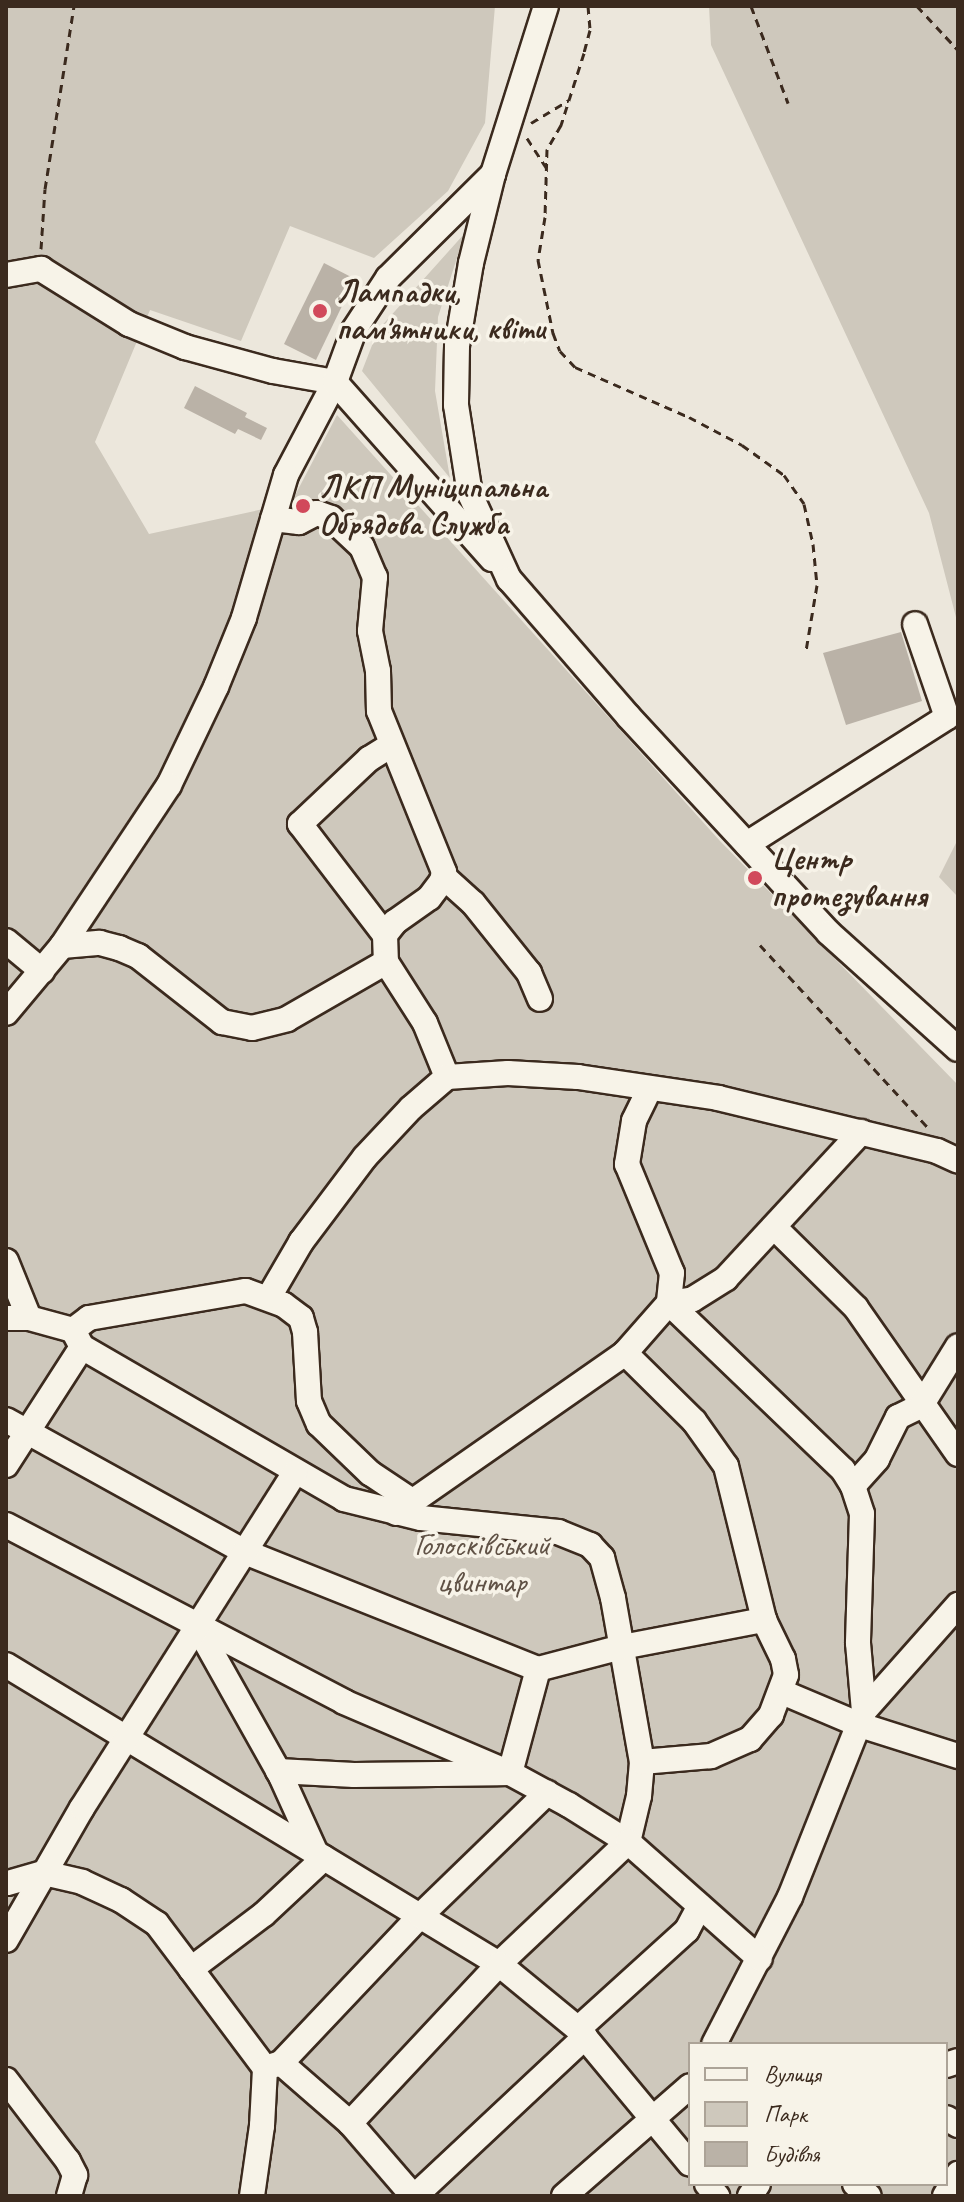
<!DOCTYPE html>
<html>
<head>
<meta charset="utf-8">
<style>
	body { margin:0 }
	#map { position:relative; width:964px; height:2202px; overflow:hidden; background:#ece7dc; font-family:Caveat,sans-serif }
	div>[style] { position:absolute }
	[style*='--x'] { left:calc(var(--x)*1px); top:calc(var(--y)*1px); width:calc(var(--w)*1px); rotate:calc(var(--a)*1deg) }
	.green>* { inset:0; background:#cec8bc }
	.building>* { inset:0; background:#bab2a7 }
	.path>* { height:3px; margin-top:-1.5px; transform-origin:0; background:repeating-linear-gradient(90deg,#3b2a1e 0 8px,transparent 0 14px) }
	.roads { filter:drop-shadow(2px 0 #3b2a1e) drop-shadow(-2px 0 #3b2a1e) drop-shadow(0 2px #3b2a1e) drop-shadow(0 -2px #3b2a1e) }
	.minor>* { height:24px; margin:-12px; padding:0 12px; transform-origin:12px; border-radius:12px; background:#f7f3e8 }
	.dots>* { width:22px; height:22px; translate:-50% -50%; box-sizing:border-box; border:4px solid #f7f3e8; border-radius:50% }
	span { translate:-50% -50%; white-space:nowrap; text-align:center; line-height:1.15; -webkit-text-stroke:7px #f7f3e8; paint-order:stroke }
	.poi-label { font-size:32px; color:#3b2a1e; font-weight:700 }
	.left { translate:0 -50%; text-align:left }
	.park-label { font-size:32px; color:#605246 }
	.frame { position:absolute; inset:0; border:8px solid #3b2a1e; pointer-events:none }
	.legend { position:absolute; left:688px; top:2042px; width:260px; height:144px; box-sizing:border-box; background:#f7f3e8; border:2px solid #aca397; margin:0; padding:10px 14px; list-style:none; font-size:24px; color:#3b2a1e }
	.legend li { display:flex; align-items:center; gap:16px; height:40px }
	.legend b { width:40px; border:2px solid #aca397 }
</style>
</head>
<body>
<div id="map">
	<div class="green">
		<div style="clip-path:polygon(evenodd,6px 6px,495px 6px,485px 123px,448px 191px,374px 258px,290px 226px,241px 341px,150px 310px,95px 442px,149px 534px,291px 503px,337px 415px,720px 841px,958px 1085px,958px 2196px,6px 2196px,6px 6px,690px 2044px,946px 2044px,946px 2184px,690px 2184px,690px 2044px)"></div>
		<div style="clip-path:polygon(709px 6px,958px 6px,958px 625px,929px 513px,711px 45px)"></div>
		<div style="clip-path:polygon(465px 233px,438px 317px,435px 391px,450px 478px,362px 371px,378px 330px)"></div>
		<div style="clip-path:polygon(958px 839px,958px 897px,939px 877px)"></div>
	</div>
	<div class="building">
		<div style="clip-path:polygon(324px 263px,355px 279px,316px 360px,284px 344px)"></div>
		<div style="clip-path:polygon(195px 386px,247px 413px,245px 417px,267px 428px,261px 440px,238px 429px,235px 434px,184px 408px)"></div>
		<div style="clip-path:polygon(901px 632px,922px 701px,846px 725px,823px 653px)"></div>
	</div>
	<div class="path">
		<div style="--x:588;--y:6;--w:24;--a:85"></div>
		<div style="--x:590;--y:30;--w:24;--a:105"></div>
		<div style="--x:584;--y:53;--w:76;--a:107.7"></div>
		<div style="--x:561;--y:125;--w:28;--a:120"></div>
		<div style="--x:547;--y:149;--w:68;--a:91.7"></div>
		<div style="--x:545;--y:217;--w:44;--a:99.2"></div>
		<div style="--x:538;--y:260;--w:75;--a:78.4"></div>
		<div style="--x:553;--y:333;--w:19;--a:69"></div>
		<div style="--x:560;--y:351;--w:22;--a:47"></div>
		<div style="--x:575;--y:367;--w:124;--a:23.7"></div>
		<div style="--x:689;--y:417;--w:60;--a:27.8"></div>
		<div style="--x:742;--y:445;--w:52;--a:35.5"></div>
		<div style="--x:784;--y:475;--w:35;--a:55"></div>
		<div style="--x:804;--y:504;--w:41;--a:77.3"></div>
		<div style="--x:813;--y:544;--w:41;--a:84.4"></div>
		<div style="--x:817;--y:585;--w:67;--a:99.5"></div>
		<div style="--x:751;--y:6;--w:104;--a:69.1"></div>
		<div style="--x:917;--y:6;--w:60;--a:47"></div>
		<div style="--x:531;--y:123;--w:44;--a:-31.2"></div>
		<div style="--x:527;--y:138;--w:37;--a:57"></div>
		<div style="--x:41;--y:249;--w:60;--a:-86.2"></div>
		<div style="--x:45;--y:189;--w:185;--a:-81"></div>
		<div style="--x:760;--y:945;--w:248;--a:47.4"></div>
	</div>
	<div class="roads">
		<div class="minor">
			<div style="--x:546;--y:6;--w:176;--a:107.5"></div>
			<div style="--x:493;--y:174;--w:92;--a:103.9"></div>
			<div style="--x:471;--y:263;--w:84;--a:99.6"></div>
			<div style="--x:457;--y:346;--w:59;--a:91"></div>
			<div style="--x:456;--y:405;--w:90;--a:81.1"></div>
			<div style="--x:470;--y:494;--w:94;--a:65.4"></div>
			<div style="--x:509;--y:579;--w:181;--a:49"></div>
			<div style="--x:628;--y:716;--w:296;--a:47.2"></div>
			<div style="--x:829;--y:933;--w:173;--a:42"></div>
			<div style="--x:6;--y:275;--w:36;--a:-10"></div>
			<div style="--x:41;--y:269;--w:104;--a:32"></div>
			<div style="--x:129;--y:324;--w:61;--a:22.3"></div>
			<div style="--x:185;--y:347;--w:91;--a:15.3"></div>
			<div style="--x:273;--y:371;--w:63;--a:10.1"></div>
			<div style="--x:335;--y:382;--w:105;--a:117.8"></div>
			<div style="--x:286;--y:475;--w:149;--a:106.4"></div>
			<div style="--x:244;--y:618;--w:74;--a:112.1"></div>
			<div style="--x:216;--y:687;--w:109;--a:115.6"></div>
			<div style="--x:169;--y:785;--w:193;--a:123.6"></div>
			<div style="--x:62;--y:946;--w:87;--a:129.9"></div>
			<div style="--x:273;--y:519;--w:26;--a:7"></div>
			<div style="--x:299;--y:522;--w:20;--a:-27"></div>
			<div style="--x:317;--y:513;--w:15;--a:20"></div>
			<div style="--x:331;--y:518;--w:42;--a:43.1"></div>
			<div style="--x:362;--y:547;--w:33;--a:67"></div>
			<div style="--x:375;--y:577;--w:54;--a:95.3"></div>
			<div style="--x:370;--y:631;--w:41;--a:78.7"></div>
			<div style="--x:378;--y:671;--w:40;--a:88.6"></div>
			<div style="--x:379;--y:711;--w:174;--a:68"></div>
			<div style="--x:444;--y:872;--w:9;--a:103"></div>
			<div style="--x:442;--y:881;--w:21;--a:127"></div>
			<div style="--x:429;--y:898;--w:42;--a:144.8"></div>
			<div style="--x:395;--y:922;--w:16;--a:128"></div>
			<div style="--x:385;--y:935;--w:27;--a:88"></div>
			<div style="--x:492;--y:559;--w:237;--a:-131.6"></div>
			<div style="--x:335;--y:382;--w:55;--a:-69.9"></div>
			<div style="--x:354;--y:330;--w:62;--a:-56.8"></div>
			<div style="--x:388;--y:278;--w:148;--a:-44.7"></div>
			<div style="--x:747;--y:844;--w:237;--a:-32.4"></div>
			<div style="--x:947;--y:717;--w:98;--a:-109"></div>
			<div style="--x:444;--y:877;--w:39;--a:42"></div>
			<div style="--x:473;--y:903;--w:90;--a:51.3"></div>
			<div style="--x:529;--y:973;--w:28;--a:67"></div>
			<div style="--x:385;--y:935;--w:140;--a:-127.4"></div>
			<div style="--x:300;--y:824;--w:95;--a:-43.3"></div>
			<div style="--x:369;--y:759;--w:26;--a:-32"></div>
			<div style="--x:6;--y:941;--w:47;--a:39.8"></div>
			<div style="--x:62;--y:946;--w:38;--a:-5"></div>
			<div style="--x:100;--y:943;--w:20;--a:15"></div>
			<div style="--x:119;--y:948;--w:21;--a:23"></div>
			<div style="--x:138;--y:956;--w:107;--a:38.2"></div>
			<div style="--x:222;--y:1022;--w:31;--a:11"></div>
			<div style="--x:252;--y:1028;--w:36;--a:-14"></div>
			<div style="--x:287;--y:1019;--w:114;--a:-29.9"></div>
			<div style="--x:386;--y:962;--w:72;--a:57.4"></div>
			<div style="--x:425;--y:1023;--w:58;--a:67.8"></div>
			<div style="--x:649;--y:1090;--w:34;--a:116"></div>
			<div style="--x:634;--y:1121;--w:44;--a:99.2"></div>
			<div style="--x:627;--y:1164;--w:118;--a:67.6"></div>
			<div style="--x:672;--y:1273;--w:30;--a:96"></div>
			<div style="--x:669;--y:1303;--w:241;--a:43.8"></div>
			<div style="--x:843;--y:1470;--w:19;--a:58"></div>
			<div style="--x:853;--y:1486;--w:29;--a:72"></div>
			<div style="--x:862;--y:1514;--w:129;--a:91.8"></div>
			<div style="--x:858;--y:1643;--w:68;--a:85"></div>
			<div style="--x:864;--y:1711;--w:200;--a:111.7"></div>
			<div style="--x:790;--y:1897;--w:165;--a:117.3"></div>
			<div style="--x:774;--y:1227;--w:115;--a:44.6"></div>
			<div style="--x:856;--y:1308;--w:178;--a:55.1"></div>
			<div style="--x:6;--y:1261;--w:61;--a:68"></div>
			<div style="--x:269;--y:1297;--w:64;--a:-59.8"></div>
			<div style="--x:301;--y:1242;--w:106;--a:-53"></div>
			<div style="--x:365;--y:1157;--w:67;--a:-46.8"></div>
			<div style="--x:411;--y:1108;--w:48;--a:-40.7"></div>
			<div style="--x:447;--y:1077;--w:61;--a:-3.8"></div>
			<div style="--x:508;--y:1073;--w:70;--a:3.3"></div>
			<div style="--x:578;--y:1077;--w:142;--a:8.5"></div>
			<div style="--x:718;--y:1098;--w:225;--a:13.6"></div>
			<div style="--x:937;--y:1151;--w:23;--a:25"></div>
			<div style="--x:6;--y:1318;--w:23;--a:0"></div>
			<div style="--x:29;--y:1318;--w:46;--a:15.3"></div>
			<div style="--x:73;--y:1330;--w:19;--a:62"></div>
			<div style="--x:82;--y:1347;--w:303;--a:30.1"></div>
			<div style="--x:344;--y:1499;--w:79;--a:13.9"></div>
			<div style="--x:421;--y:1518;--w:138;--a:5.8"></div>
			<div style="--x:558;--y:1532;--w:35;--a:22"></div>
			<div style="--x:590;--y:1545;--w:18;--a:47"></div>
			<div style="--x:602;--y:1558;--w:41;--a:74.6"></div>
			<div style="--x:613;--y:1598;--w:167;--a:80"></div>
			<div style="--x:642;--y:1762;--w:34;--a:95"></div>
			<div style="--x:639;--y:1796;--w:47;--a:103.4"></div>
			<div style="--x:628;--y:1842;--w:178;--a:136.6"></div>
			<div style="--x:499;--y:1964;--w:218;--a:133.1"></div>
			<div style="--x:73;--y:1330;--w:20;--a:-37"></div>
			<div style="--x:89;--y:1318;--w:159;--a:-9.8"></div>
			<div style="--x:246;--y:1291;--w:40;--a:20.2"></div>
			<div style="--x:284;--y:1305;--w:21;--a:37"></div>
			<div style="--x:301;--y:1318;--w:15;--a:74"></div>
			<div style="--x:305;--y:1332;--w:69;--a:86.7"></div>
			<div style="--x:309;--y:1401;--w:25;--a:67"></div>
			<div style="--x:319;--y:1424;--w:71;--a:43.9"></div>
			<div style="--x:370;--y:1473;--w:50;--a:33.7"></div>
			<div style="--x:625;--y:1353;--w:97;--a:44.6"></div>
			<div style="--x:694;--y:1421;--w:55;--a:54.6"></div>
			<div style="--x:726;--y:1466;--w:159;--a:76.1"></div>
			<div style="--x:764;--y:1620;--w:43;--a:64"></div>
			<div style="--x:783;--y:1659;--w:16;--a:79"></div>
			<div style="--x:786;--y:1675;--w:43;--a:110.6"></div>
			<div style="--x:771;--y:1715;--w:32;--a:131"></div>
			<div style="--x:750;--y:1739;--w:43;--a:156.4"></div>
			<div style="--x:711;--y:1756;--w:69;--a:175"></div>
			<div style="--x:6;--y:1420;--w:273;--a:28.9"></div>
			<div style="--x:245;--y:1552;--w:315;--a:21.8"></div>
			<div style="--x:538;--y:1669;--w:87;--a:-14.7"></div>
			<div style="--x:622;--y:1647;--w:145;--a:-10.8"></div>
			<div style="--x:6;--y:1465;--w:140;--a:-57.2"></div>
			<div style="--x:853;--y:1486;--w:36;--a:-48"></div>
			<div style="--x:877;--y:1459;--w:47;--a:-63.4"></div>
			<div style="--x:898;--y:1417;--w:25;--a:-26"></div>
			<div style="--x:921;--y:1406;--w:70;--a:-58.3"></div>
			<div style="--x:396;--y:1513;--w:279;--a:-34.9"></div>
			<div style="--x:625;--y:1353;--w:67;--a:-48.7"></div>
			<div style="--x:669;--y:1303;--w:24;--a:-9"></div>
			<div style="--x:693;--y:1299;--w:39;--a:-32"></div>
			<div style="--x:726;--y:1278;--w:199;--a:-47.2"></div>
			<div style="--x:6;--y:1525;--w:382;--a:27.6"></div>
			<div style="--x:344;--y:1702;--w:181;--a:23.2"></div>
			<div style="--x:510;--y:1773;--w:67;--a:28.5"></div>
			<div style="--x:569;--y:1805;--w:70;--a:32.1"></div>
			<div style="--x:628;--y:1842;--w:176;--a:41.6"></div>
			<div style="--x:198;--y:1628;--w:170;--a:60.7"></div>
			<div style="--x:281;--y:1776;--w:85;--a:65.6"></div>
			<div style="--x:6;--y:1665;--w:577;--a:31.24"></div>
			<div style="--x:499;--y:1964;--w:102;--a:39.4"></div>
			<div style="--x:578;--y:2029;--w:175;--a:50.3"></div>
			<div style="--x:782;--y:1692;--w:85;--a:22.9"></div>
			<div style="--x:860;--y:1725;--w:103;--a:17.6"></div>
			<div style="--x:864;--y:1711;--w:142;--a:-48.4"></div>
			<div style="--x:278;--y:1771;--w:76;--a:3"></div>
			<div style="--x:354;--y:1775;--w:156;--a:-0.7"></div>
			<div style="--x:510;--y:1773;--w:108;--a:-74.9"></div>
			<div style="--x:8;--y:1883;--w:37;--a:-16"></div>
			<div style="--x:44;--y:1873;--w:39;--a:13"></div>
			<div style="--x:82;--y:1882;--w:43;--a:24.8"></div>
			<div style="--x:121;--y:1900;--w:43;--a:33.7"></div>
			<div style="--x:157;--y:1924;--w:56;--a:52.9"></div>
			<div style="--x:6;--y:1940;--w:152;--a:-60.1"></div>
			<div style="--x:82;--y:1808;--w:397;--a:-57.6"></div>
			<div style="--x:578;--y:2029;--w:147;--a:-42.2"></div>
			<div style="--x:687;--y:1930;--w:27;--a:-62"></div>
			<div style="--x:281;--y:2063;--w:91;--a:41"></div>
			<div style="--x:350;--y:2123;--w:96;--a:49.2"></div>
			<div style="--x:946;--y:2065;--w:13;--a:-18"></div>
			<div style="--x:265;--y:2068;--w:124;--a:-126.8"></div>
			<div style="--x:191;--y:1969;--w:91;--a:-37"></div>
			<div style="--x:264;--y:1914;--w:82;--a:-43"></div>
			<div style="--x:6;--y:2080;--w:102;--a:52.6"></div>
			<div style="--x:68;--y:2161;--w:16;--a:63"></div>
			<div style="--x:75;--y:2175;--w:22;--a:106"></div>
			<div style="--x:946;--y:2118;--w:14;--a:30"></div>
			<div style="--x:707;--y:2184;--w:16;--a:50"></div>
			<div style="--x:855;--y:2184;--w:18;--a:41"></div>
			<div style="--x:252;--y:2196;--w:71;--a:-81.9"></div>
			<div style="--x:262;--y:2126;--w:58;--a:-87"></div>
			<div style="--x:265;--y:2068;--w:17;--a:-17"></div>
			<div style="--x:281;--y:2063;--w:202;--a:-46.6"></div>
			<div style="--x:420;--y:1916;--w:177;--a:-44.1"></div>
			<div style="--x:415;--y:2196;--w:233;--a:-43.1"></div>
			<div style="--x:564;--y:2196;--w:167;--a:-41.1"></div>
			<div style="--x:750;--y:2196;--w:14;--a:-56"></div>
			<div style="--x:945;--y:2196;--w:26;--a:-59"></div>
		</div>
	</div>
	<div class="dots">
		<div style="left:320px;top:311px;background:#d1495b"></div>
		<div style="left:303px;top:506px;background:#d1495b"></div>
		<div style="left:755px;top:878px;background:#d1495b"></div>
	</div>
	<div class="poi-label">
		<span class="left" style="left:336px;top:311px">Лампадки,<br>пам'ятники, квіти</span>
		<span class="left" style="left:319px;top:506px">ЛКП Муніципальна<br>Обрядова Служба</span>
		<span class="left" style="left:771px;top:878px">Центр<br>протезування</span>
	</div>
	<div class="park-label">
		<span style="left:482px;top:1564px">Голосківський<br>цвинтар</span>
	</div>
	<div class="frame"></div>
	<ul class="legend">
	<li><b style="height:10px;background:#f7f3e8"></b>Вулиця</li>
	<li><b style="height:22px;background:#cec8bc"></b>Парк</li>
	<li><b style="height:22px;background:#bab2a7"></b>Будівля</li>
	</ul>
</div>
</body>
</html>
